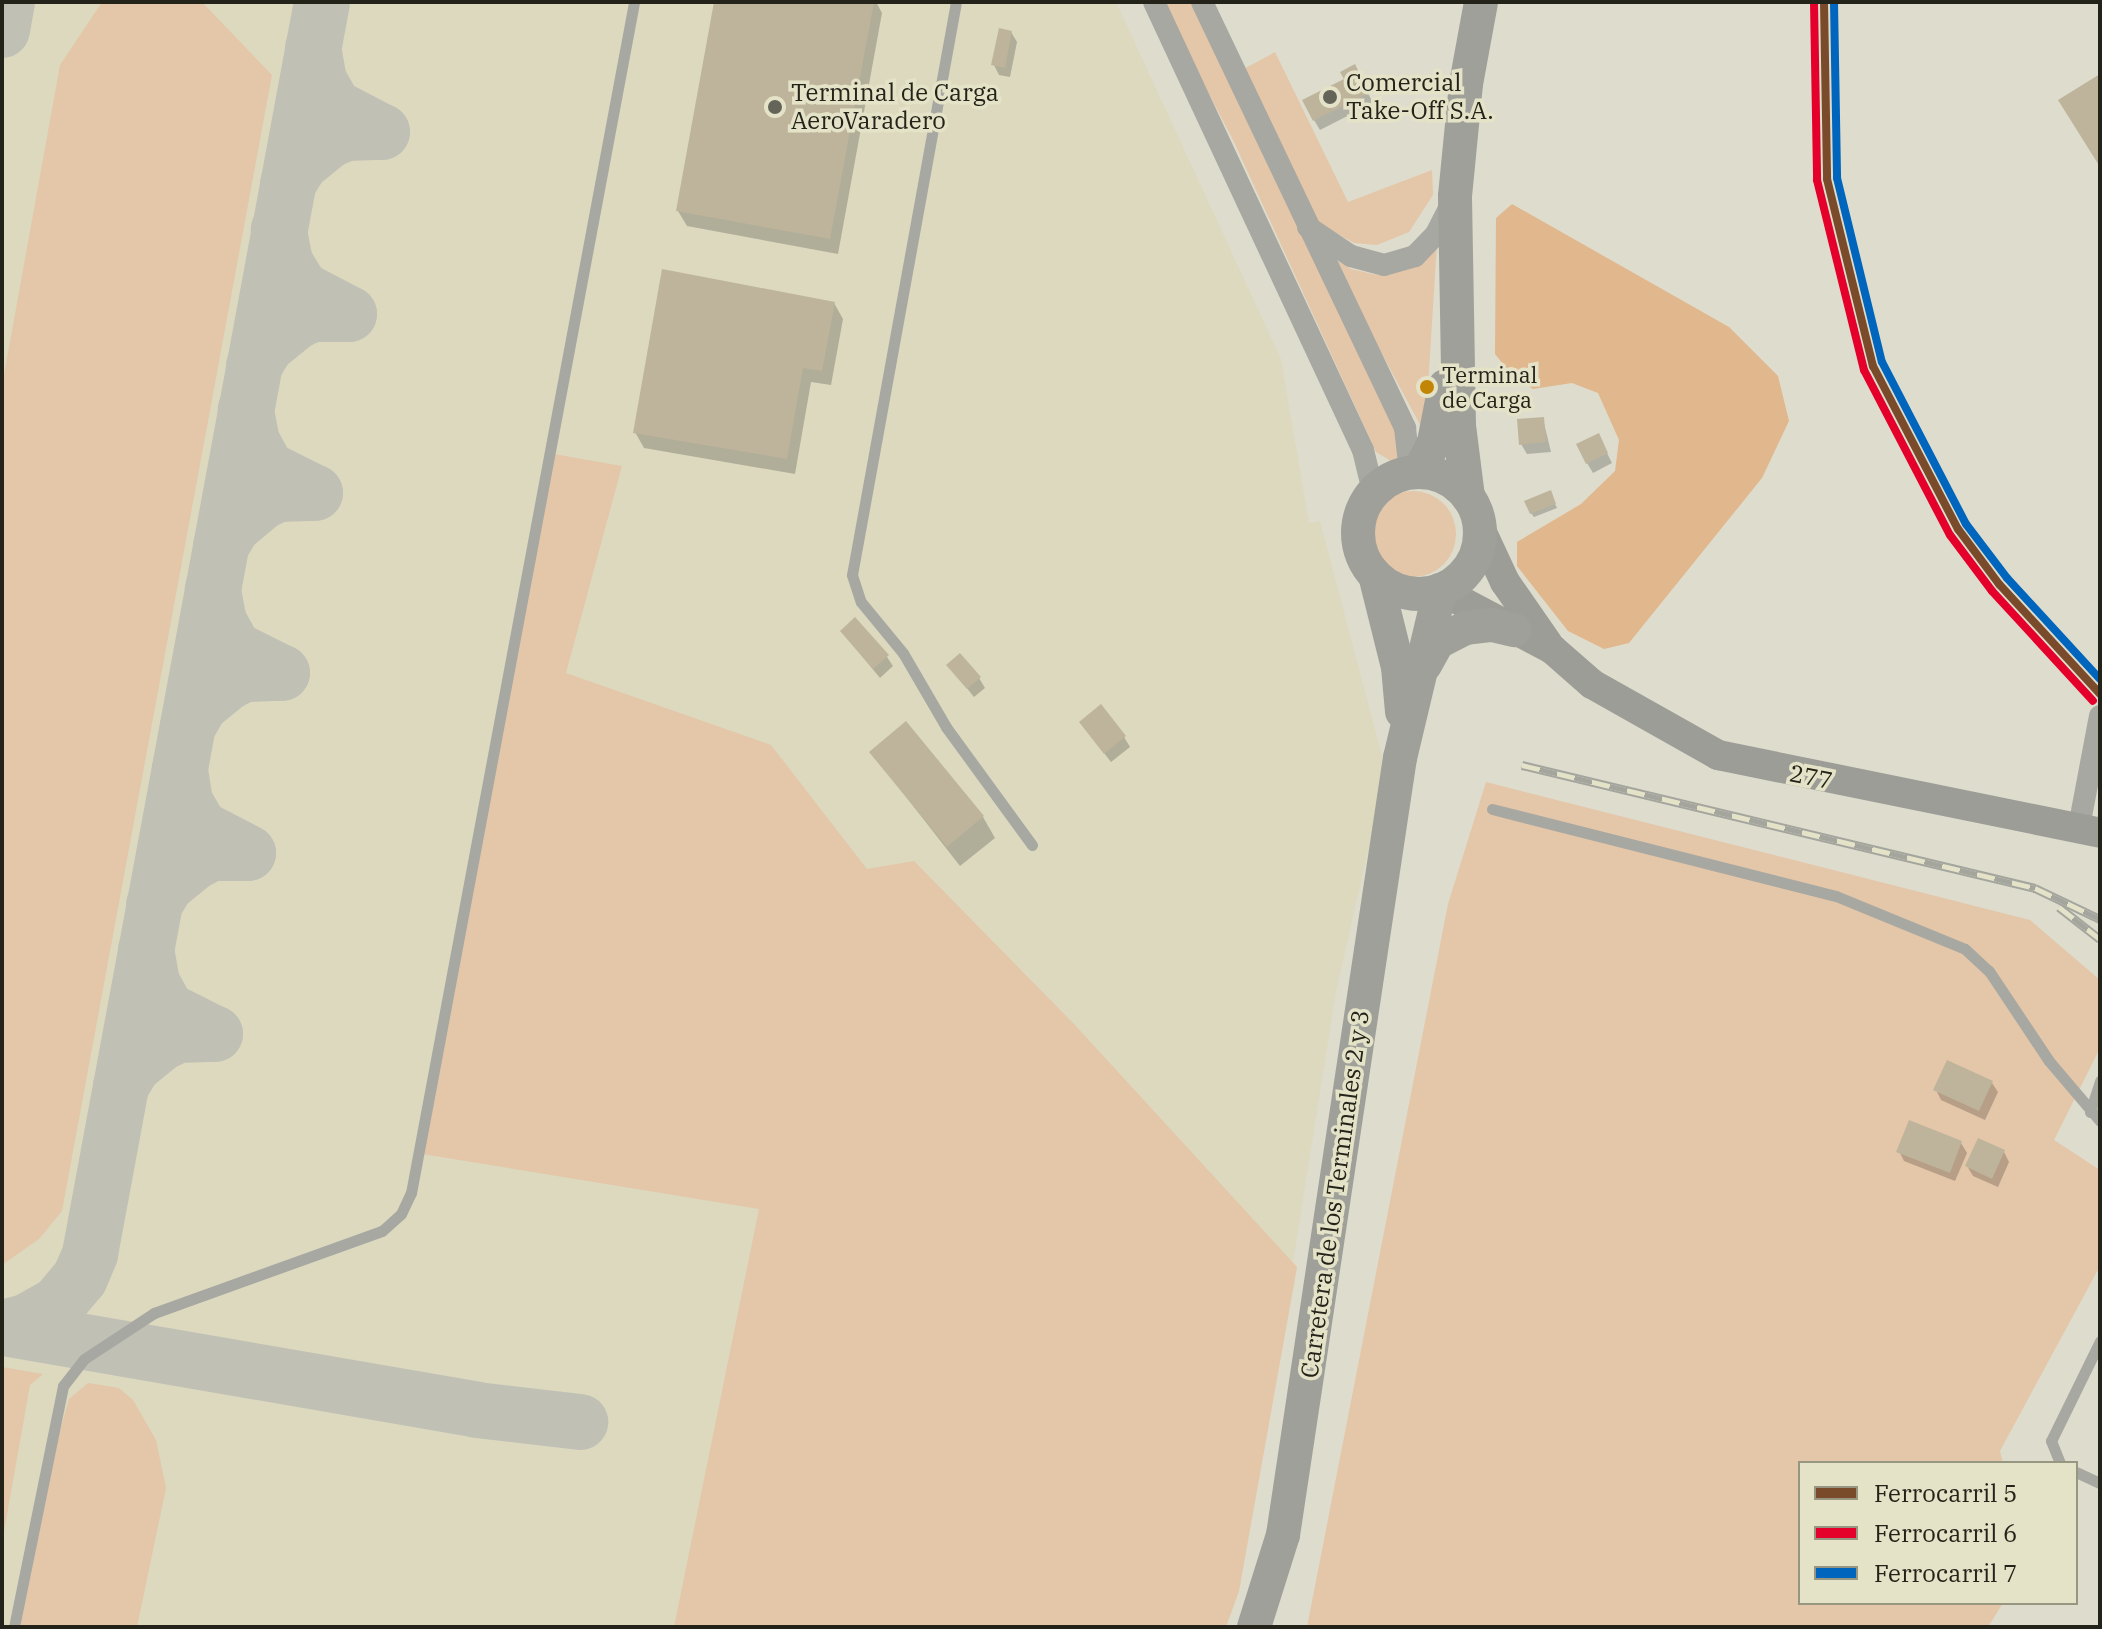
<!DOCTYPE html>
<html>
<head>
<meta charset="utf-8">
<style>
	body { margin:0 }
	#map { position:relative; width:2102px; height:1629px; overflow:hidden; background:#dedccd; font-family:"IBM Plex Serif",serif }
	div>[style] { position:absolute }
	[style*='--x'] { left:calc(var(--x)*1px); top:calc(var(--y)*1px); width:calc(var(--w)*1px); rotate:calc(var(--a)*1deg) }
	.built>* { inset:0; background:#dcd9bf }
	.green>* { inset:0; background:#e4c6a9 }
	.round { border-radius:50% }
	.forest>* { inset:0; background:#e1b78e }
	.shadow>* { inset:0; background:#0003 }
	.taxiway>* { height:56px; margin:-28px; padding:0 28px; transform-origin:28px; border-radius:28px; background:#c1c0b5 }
	.building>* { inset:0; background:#beb49c }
	.lane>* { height:11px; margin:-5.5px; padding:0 5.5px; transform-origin:5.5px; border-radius:5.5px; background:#a7a8a2 }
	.street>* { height:22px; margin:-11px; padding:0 11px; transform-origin:11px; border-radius:11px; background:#a7a8a2 }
	.secondary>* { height:30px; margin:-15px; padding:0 15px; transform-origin:15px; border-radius:15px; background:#9d9d97 }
	.primary>* { height:34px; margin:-17px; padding:0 17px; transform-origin:17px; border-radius:17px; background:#9fa099 }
	.primary>.ring { margin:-17px; padding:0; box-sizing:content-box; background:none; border:34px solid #9fa099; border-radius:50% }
	.rail>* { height:9px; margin-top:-4.5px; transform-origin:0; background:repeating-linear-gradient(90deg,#e4e2c7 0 18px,#a4a59d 0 36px); box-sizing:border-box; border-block:2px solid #a4a59d }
	.rail-1>* { height:8px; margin:-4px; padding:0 4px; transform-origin:4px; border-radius:4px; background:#7a4b2a }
	.rail-2>* { height:8px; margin:-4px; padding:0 4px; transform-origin:4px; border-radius:4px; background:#e4002b }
	.rail-3>* { height:8px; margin:-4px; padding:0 4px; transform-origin:4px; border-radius:4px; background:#0065bd }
	.dots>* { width:22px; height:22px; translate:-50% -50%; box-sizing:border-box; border:4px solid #e4e2c7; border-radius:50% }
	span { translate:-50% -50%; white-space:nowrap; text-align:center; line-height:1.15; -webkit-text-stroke:7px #e4e2c7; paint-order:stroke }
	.bus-label { font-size:22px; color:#242319 }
	.left { translate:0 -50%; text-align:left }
	.poi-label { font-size:24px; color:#242319 }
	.street-label { font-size:24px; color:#242319 }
	.frame { position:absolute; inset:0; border:4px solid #242319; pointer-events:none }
	.legend { position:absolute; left:1798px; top:1461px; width:280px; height:144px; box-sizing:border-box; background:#e4e2c7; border:2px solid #979681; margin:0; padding:10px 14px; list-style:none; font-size:24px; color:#242319 }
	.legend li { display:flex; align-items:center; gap:16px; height:40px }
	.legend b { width:40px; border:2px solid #979681 }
</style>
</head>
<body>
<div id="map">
	<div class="built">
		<div style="clip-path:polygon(2px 2px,1116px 2px,1281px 359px,1309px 523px,1320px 521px,1386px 771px,1336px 992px,1293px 1262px,1297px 1267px,1239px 1591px,1226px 1627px,2px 1627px)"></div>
	</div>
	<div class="green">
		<div style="clip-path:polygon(102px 2px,202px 2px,272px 75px,62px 1211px,39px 1239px,2px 1265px,2px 386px,60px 65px)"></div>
		<div style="clip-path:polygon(1161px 2px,1193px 2px,1399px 439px,1398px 457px,1391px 461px,1376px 452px,1234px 142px)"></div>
		<div style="clip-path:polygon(1275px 52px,1348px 202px,1432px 170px,1433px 195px,1409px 232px,1377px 245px,1354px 243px,1323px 226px,1308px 210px,1242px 70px)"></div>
		<div style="clip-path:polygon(1437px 243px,1425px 434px,1329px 255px,1351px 269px,1377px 275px,1397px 271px)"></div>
		<div style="clip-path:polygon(554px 454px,622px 466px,566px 673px,771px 745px,867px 869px,914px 861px,1074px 1024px,1297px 1267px,1239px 1591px,1226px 1627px,674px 1627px,759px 1209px,422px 1154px)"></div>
		<div class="round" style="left:1370px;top:491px;width:86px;height:86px"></div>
		<div style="clip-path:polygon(1486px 782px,2030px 920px,2100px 980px,2100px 1048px,2054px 1140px,2100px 1170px,2100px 1266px,2000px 1451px,2003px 1463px,1800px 1463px,1800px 1603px,2003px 1603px,1988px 1627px,1307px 1627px,1448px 904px)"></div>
		<div style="clip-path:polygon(2px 1367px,43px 1374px,30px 1385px,2px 1543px)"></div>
		<div style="clip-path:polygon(88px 1383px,119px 1388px,133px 1400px,156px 1440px,166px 1488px,137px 1627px,20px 1627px,58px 1438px,69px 1399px)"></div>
	</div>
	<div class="forest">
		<div style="clip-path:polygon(1512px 204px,1729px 327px,1778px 376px,1789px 421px,1762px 478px,1629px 643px,1604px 649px,1568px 631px,1517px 566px,1517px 542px,1581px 504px,1615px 471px,1619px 440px,1598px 393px,1572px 383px,1533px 389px,1511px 374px,1495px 354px,1496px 218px)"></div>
	</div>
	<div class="shadow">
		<div style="clip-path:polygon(717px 2px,876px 2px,882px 13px,838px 254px,687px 226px,678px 211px)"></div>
		<div style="clip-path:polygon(1011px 32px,1017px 42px,1010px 77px,999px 75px,994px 65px)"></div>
		<div style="clip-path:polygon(1360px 77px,1373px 103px,1320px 130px,1314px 120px)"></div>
		<div style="clip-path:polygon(834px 303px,843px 319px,831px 385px,811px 382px,795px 474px,644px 448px,635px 432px)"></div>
		<div style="clip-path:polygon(1543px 419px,1551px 452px,1527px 454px,1521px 444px)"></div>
		<div style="clip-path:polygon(1603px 445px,1612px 463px,1593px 473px,1587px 463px)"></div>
		<div style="clip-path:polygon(1552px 497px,1557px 508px,1534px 517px,1531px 513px)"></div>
		<div style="clip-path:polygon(842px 632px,887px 657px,893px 666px,880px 678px)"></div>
		<div style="clip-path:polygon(949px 666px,979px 678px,985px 688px,974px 697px)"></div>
		<div style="clip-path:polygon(1081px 723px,1124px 737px,1130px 747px,1111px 762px)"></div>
		<div style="clip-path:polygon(871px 752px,983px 817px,995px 838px,960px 866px)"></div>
		<div style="clip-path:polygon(1992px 1083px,1998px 1092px,1985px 1120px,1941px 1100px,1936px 1090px)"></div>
		<div style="clip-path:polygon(1961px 1143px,1967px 1153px,1955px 1181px,1904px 1161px,1899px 1151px)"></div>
		<div style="clip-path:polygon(2004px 1152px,2009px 1162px,1998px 1187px,1973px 1176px,1967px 1166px)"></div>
	</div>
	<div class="taxiway">
		<div style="--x:2;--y:30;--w:28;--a:-80"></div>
		<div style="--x:288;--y:184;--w:23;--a:-59"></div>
		<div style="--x:300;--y:164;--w:38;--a:-39"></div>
		<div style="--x:330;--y:140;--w:17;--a:-24"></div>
		<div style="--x:346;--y:133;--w:36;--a:-2"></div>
		<div style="--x:382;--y:132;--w:54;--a:-152.5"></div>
		<div style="--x:334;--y:107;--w:30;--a:-120"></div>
		<div style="--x:319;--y:81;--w:34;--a:-100"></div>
		<div style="--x:254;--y:366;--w:23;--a:-59"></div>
		<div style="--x:266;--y:346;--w:40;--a:-39"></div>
		<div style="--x:297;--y:321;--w:17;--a:-25"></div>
		<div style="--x:312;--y:314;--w:37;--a:0"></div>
		<div style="--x:349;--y:314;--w:54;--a:-152.5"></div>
		<div style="--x:301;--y:289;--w:31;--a:-121"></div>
		<div style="--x:285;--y:262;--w:33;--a:-101"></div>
		<div style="--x:221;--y:546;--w:23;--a:-59"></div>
		<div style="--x:233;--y:526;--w:39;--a:-40"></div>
		<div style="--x:263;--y:501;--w:17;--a:-25"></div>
		<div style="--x:278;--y:494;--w:37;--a:-2"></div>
		<div style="--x:315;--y:493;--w:54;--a:-153.4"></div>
		<div style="--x:267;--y:469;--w:31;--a:-119"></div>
		<div style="--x:252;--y:442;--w:33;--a:-101"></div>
		<div style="--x:188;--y:726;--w:24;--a:-60"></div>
		<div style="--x:200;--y:705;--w:38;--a:-39"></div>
		<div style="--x:230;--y:681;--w:17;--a:-25"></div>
		<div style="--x:245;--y:674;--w:37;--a:-2"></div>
		<div style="--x:282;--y:673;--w:54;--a:-153.4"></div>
		<div style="--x:234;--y:649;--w:31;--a:-119"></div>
		<div style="--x:219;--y:622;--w:33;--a:-101"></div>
		<div style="--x:154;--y:905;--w:23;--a:-59"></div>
		<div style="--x:166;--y:885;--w:38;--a:-39"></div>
		<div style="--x:196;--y:861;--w:18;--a:-27"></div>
		<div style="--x:212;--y:853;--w:36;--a:0"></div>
		<div style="--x:248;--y:853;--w:54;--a:-152.5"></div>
		<div style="--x:200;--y:828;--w:30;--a:-120"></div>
		<div style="--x:185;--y:802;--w:33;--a:-99"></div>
		<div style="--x:121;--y:1086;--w:23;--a:-59"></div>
		<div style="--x:133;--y:1066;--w:38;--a:-39"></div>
		<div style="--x:163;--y:1042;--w:17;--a:-25"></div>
		<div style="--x:178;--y:1035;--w:37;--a:-2"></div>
		<div style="--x:215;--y:1034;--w:54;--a:-153.4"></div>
		<div style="--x:167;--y:1010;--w:31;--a:-119"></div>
		<div style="--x:152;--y:983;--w:34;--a:-100"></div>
		<div style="--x:2;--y:1328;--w:25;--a:-14"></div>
		<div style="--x:26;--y:1322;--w:37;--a:-29"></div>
		<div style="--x:58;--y:1304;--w:34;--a:-50"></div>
		<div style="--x:80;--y:1278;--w:26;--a:-67"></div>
		<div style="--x:90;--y:1254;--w:1273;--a:-79.5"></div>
		<div style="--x:4;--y:1328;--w:480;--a:9.8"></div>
		<div style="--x:477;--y:1410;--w:104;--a:6.6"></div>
	</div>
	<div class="building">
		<div style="clip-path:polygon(714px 2px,874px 2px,830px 239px,676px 211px)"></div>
		<div style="clip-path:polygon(999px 28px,1012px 31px,1005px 68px,991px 65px)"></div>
		<div style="clip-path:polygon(1355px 64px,1369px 93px,1313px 121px,1302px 100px,1344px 79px,1340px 72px)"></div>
		<div style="clip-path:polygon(2100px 74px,2100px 167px,2058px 100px)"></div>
		<div style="clip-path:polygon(662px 269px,835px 302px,822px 371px,803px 368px,787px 459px,633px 433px)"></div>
		<div style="clip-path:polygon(1544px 417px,1546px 442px,1519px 445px,1517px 419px)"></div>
		<div style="clip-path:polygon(1599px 433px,1608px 453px,1586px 464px,1576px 444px)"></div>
		<div style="clip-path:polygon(1551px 490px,1556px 504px,1530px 514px,1524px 501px)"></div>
		<div style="clip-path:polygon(855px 617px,889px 655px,873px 669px,840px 631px)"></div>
		<div style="clip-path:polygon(960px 653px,981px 677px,967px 689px,946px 665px)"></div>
		<div style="clip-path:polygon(1101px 704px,1126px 736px,1104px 754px,1079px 722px)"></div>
		<div style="clip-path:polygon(906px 721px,984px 816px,947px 847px,869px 752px)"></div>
		<div style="clip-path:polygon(1947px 1060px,1993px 1081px,1979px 1111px,1933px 1090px)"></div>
		<div style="clip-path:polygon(1909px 1120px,1962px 1141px,1950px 1173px,1896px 1152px)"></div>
		<div style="clip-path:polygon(1978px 1138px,2005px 1150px,1992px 1179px,1965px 1166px)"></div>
	</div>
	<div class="lane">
		<div style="--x:956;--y:2;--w:582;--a:100.29"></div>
		<div style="--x:852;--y:575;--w:28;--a:72"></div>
		<div style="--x:861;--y:602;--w:66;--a:50.5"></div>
		<div style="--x:903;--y:653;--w:86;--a:59.8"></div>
		<div style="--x:946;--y:727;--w:146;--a:53.9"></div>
		<div style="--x:1492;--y:809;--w:355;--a:14.2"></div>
		<div style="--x:1836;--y:896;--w:139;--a:22.3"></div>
		<div style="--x:1965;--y:949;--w:33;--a:43"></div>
		<div style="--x:1989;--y:971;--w:108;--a:56.3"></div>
		<div style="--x:2049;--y:1061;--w:79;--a:49.6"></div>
		<div style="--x:2090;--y:1112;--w:33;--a:-72"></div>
		<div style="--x:2060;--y:1463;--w:24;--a:-112"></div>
		<div style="--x:2051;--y:1441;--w:111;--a:-63.9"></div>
		<div style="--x:2076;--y:1472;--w:26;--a:25"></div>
		<div style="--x:14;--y:1627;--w:246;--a:-78.5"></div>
		<div style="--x:63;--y:1386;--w:34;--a:-52"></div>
		<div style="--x:84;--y:1359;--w:84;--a:-33.3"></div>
		<div style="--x:154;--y:1313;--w:242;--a:-19.8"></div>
		<div style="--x:382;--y:1231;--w:25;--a:-42"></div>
		<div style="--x:401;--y:1214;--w:23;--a:-65"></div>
		<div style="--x:411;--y:1193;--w:1212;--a:-79.39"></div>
	</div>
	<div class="street">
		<div style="--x:1154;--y:2;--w:494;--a:65"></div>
		<div style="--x:1363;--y:450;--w:42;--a:76.3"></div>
		<div style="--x:1202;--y:2;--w:472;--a:64.5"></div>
		<div style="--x:1405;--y:428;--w:43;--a:83.4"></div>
		<div style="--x:1308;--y:227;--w:52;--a:34"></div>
		<div style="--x:1351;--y:256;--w:34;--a:15"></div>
		<div style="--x:1384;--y:265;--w:32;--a:-16"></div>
		<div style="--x:1415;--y:256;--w:30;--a:-46"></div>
		<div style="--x:1436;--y:234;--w:34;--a:-63"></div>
		<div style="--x:2079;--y:827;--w:113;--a:-79.3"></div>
	</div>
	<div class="secondary">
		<div style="--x:1479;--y:526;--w:62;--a:65.1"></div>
		<div style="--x:1505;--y:582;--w:75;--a:55.3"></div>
		<div style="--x:1440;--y:590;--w:127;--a:27.8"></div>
		<div style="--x:1552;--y:649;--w:53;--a:41.2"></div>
		<div style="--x:1592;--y:684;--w:145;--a:29.4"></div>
		<div style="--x:1718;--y:755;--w:390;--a:11.5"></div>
	</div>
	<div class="primary">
		<div style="--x:1419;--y:472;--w:34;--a:-63"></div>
		<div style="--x:1434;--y:442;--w:57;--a:-78.9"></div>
		<div class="ring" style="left:1358px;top:472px;width:88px;height:88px"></div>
		<div style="--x:1468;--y:497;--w:72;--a:-97.2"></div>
		<div style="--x:1459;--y:426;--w:230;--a:-91"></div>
		<div style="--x:1455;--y:196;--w:113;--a:-84.4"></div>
		<div style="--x:1466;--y:84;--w:83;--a:-79.6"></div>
		<div style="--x:1375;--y:575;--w:95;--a:76"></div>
		<div style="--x:1398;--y:667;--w:45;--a:84.9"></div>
		<div style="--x:1425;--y:665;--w:26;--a:-61"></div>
		<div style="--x:1438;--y:642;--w:31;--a:-27"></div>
		<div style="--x:1466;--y:628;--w:26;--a:-7"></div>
		<div style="--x:1492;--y:625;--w:23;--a:13"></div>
		<div style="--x:1254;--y:1627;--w:96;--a:-72.5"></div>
		<div style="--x:1283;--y:1535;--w:786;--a:-81.44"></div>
		<div style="--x:1400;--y:758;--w:173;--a:-76.6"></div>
	</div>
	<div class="rail">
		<div style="--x:1522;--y:765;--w:528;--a:13.48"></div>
		<div style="--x:2035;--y:888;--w:72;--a:25.5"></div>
		<div style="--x:2059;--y:907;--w:52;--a:38"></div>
	</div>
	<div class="rail-1">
		<div style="--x:1824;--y:2;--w:177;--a:89"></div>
		<div style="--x:1827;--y:179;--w:193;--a:76.2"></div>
		<div style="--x:1873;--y:366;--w:184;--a:62.5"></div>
		<div style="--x:1958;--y:529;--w:69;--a:53.3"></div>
		<div style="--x:1999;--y:584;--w:149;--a:47.4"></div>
	</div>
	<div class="rail-2">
		<div style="--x:1814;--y:2;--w:178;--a:89"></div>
		<div style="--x:1817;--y:180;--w:196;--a:76.1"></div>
		<div style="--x:1864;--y:370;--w:186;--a:62.5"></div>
		<div style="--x:1950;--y:535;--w:70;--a:53.1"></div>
		<div style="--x:1992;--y:591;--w:149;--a:47.4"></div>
	</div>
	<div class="rail-3">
		<div style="--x:1834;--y:2;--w:176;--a:89"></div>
		<div style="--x:1837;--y:178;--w:189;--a:76.3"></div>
		<div style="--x:1882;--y:362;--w:182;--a:62.6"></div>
		<div style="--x:1966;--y:524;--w:68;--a:52.8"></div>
		<div style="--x:2007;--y:578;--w:137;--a:47.4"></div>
	</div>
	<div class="dots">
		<div style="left:1330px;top:97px;background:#656458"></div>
		<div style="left:775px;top:107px;background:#656458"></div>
		<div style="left:1427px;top:387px;background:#c28506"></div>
	</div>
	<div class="bus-label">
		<span class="left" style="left:1442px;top:387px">Terminal<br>de Carga</span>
	</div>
	<div class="poi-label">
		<span class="left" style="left:1346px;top:97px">Comercial<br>Take-Off S.A.</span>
		<span class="left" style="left:791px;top:107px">Terminal de Carga<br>AeroVaradero</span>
	</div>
	<div class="street-label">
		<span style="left:1811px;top:777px;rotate:11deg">277</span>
		<span style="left:1335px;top:1194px;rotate:-82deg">Carretera de los Terminales 2 y 3</span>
	</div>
	<div class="frame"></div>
	<ul class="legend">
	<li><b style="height:10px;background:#7a4b2a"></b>Ferrocarril 5</li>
	<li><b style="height:10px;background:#e4002b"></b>Ferrocarril 6</li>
	<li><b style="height:10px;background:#0065bd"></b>Ferrocarril 7</li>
	</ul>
</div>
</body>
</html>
